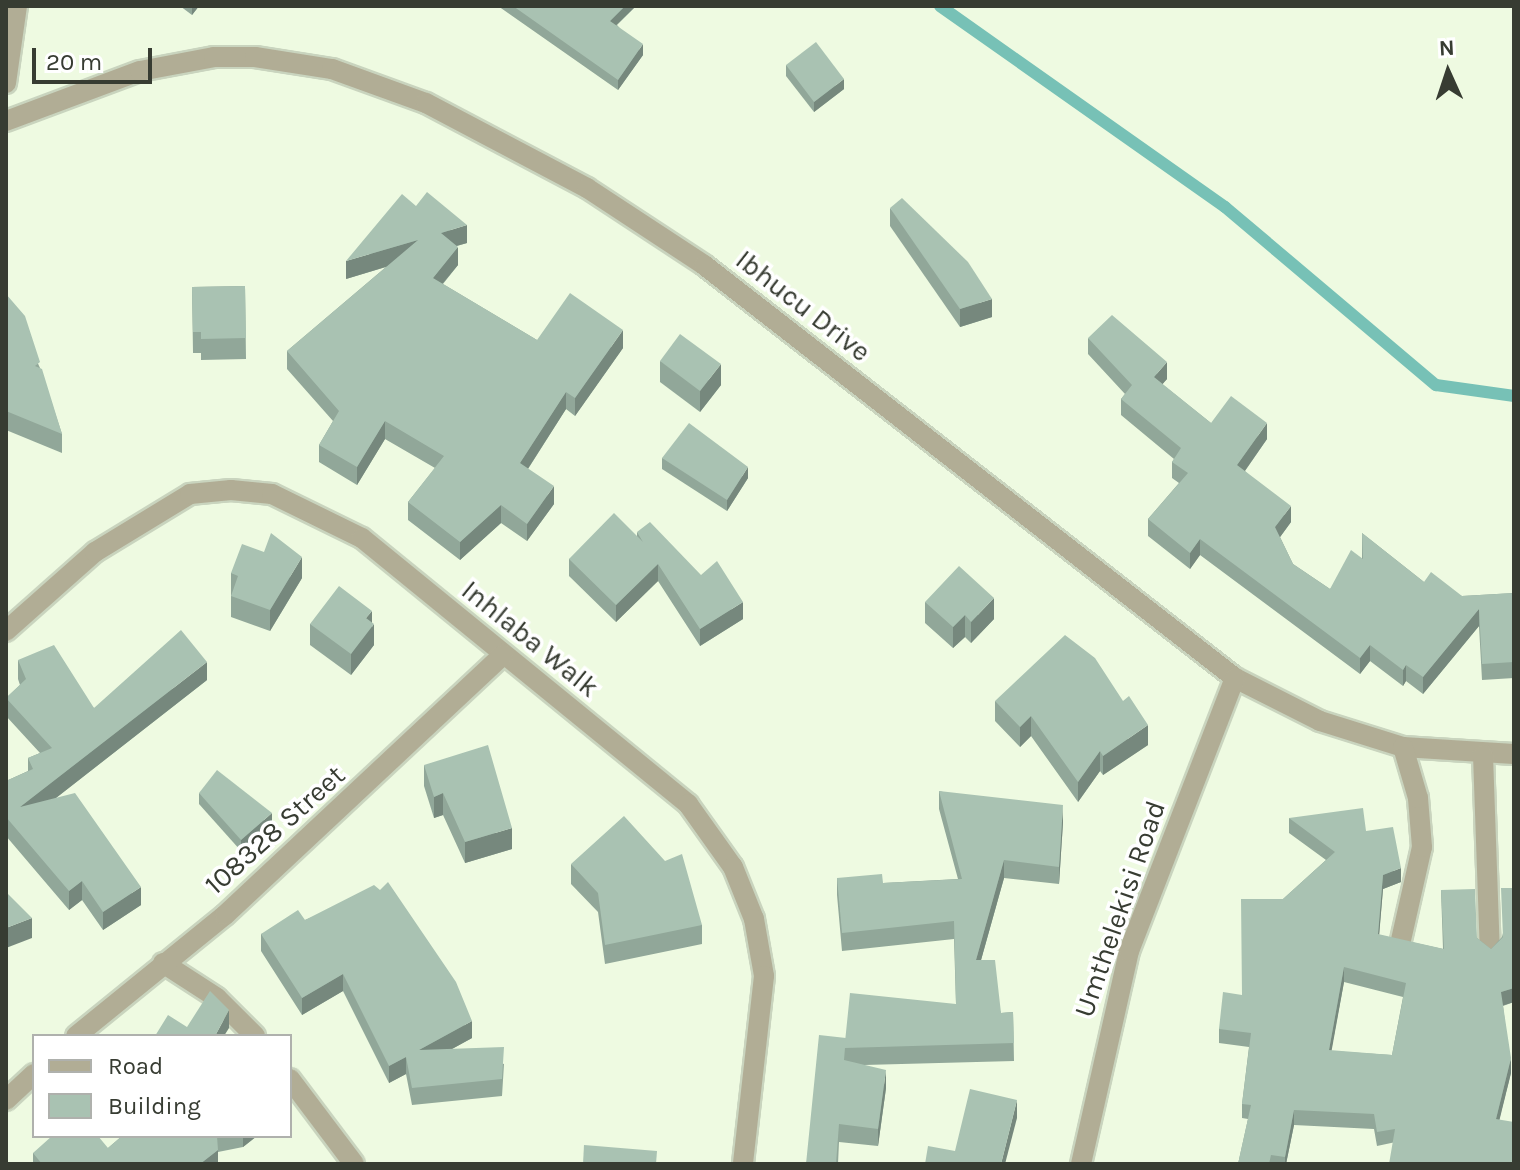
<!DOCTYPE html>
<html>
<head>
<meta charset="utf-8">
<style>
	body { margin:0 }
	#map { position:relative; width:1520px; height:1170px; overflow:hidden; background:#eefae1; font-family:Karla,sans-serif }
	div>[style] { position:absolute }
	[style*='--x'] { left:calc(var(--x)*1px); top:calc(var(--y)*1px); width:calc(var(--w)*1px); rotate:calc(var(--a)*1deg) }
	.stream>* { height:12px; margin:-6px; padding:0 6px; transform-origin:6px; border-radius:6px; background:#77c1b6 }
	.roads { filter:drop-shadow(2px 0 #c9d4be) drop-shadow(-2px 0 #c9d4be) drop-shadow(0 2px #c9d4be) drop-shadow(0 -2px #c9d4be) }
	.minor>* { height:20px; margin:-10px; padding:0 10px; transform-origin:10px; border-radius:10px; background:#b1ad95 }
	.wall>* { inset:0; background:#91a799 }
	.shaded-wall>* { inset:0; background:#76887d }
	.building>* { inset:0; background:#a9c2b2 }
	span { translate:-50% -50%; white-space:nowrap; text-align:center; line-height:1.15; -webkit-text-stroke:7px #fff; paint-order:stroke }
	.street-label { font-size:28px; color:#373c32 }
	.frame { position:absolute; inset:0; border:8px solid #373c32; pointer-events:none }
	.legend { position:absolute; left:32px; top:1034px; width:260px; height:104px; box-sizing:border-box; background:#fff; border:2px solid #afb1ad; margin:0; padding:10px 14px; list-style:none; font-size:24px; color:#373c32 }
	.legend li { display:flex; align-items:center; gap:16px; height:40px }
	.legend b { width:40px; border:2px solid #afb1ad }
	.north { position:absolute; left:1408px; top:32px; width:80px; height:80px; -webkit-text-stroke:6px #fff; paint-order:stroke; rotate:357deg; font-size:22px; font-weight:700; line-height:32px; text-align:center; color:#373c32 }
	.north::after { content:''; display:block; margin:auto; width:28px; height:36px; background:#373c32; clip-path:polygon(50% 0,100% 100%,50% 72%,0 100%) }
	.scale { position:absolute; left:32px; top:48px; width:120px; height:36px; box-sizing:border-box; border:4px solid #373c32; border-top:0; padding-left:10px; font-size:24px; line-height:28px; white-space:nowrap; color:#373c32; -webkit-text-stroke:6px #fff; paint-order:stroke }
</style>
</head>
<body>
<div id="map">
	<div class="stream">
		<div style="--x:940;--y:6;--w:349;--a:35.2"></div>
		<div style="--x:1225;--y:207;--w:276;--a:40.2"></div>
		<div style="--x:1436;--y:385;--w:79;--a:8"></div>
	</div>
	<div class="roads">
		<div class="minor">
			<div style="--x:6;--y:83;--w:78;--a:-81.9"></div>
			<div style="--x:6;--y:121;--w:143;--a:-20.5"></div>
			<div style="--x:140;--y:71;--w:75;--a:-10.7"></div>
			<div style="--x:214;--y:57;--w:41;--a:0"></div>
			<div style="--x:255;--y:57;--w:78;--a:8.9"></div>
			<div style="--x:332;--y:69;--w:100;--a:19.9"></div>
			<div style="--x:426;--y:103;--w:182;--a:27.8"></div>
			<div style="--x:587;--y:188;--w:140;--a:33.3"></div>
			<div style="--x:704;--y:265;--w:673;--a:37.87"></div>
			<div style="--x:1235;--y:678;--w:95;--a:26.8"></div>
			<div style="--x:1320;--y:721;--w:87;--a:17.4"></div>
			<div style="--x:1403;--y:747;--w:111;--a:3.6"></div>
			<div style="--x:6;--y:631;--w:119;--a:-41.6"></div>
			<div style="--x:95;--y:552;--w:111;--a:-31.4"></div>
			<div style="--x:190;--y:494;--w:41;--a:-5.6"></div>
			<div style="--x:231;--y:490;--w:41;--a:5.6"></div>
			<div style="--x:272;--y:494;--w:100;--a:26.1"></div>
			<div style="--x:362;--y:538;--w:421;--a:39.2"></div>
			<div style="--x:688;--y:804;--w:77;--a:54.5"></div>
			<div style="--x:733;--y:867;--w:56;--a:68"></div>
			<div style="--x:754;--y:919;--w:58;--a:80"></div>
			<div style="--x:764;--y:976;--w:189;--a:96.4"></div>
			<div style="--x:1483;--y:755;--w:196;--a:88"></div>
			<div style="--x:1401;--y:940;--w:95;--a:-77.3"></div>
			<div style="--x:1422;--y:847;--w:49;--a:-94.7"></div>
			<div style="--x:1418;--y:798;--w:53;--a:-106.4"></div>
			<div style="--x:163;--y:963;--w:64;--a:32.9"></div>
			<div style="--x:217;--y:998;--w:54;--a:45"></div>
			<div style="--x:76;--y:1036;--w:192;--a:-39.1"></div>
			<div style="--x:225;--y:915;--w:381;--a:-43.1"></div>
			<div style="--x:290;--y:1079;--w:106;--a:53"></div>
			<div style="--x:6;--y:1100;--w:38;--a:-43"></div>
			<div style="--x:1081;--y:1164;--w:218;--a:-77.3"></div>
			<div style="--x:1129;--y:951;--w:293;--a:-68.8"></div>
		</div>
	</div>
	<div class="wall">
		<div style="clip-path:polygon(180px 6px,199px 6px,192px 15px)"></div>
		<div style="clip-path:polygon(498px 6px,636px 6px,617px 25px,643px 55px,618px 90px)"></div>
		<div style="clip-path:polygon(786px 65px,844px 89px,814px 112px,786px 76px)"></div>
		<div style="clip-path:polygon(416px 206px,467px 243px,457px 246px,458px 265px,443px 284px,537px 340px,623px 348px,575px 416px,566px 409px,528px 469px,554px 504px,527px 541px,501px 523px,460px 560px,408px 520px,408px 502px,435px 468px,385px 439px,357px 485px,319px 462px,319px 445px,333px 421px,287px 369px,287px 351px,386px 267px,346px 279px)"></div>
		<div style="clip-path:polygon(890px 208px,992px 317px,960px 327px,890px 226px)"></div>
		<div style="clip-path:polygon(245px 286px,246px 359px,201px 360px,201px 353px,193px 353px,192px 287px)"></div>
		<div style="clip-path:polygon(6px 294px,40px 368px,62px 434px,62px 453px,6px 430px)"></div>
		<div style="clip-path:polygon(1088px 338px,1167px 379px,1162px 384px,1211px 423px,1267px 439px,1245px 471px,1291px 522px,1280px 537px,1293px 564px,1330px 589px,1362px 559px,1362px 533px,1424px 582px,1462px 596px,1514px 593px,1514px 678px,1482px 680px,1479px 626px,1423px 694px,1406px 681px,1403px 686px,1370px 661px,1360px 674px,1200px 555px,1190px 569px,1148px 536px,1148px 519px,1179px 483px,1172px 478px,1172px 462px,1174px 459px,1121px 415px,1121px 399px,1125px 394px,1088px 354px)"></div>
		<div style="clip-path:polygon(660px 361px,721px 385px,700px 412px,660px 382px)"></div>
		<div style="clip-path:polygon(662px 458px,748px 478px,727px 511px,662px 469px)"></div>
		<div style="clip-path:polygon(637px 532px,743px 619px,700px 646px,658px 581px,616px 622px,569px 576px,569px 559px,637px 536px)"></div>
		<div style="clip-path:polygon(231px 573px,302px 578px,270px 631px,231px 617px)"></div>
		<div style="clip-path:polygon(925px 602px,994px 619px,971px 643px,965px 637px,953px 648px,925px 623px)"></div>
		<div style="clip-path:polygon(372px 622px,374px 645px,351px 675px,310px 645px,310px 624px)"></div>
		<div style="clip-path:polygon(18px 660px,94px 708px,207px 680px,56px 798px,141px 905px,103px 930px,82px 900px,69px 910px,6px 836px,6px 781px,28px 771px,28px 758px,40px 753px,6px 716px,6px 698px,20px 685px,18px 679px)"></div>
		<div style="clip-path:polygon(995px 701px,1148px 745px,1103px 775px,1100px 771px,1078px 802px,1031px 736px,1020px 747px,995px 721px)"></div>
		<div style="clip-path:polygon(424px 765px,512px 849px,465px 863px,443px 815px,434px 818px,424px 786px)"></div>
		<div style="clip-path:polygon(939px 791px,1063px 822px,1059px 884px,1004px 878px,981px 960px,1001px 1013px,1013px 1012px,1014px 1061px,864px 1065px,886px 1088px,878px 1146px,839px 1142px,838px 1164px,806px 1164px,846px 1038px,956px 1004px,954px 939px,842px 951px,837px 895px,837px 878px,883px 883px,958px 879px,939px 809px)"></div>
		<div style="clip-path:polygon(199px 793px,272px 824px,241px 851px,199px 804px)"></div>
		<div style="clip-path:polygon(evenodd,1289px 818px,1366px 831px,1401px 882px,1383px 889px,1379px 935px,1443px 949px,1441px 890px,1477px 938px,1491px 949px,1502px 937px,1514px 888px,1514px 1002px,1503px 1006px,1511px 1073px,1499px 1120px,1377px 1146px,1374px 1129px,1294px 1125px,1286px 1164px,1238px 1164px,1248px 1119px,1242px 1118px,1242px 1104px,1249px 1047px,1219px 1043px,1219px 1029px,1242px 995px,1283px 899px,1326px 860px,1289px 833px,1289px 818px,1344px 982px,1403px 997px,1392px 1055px,1331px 1051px,1344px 982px)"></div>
		<div style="clip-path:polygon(571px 864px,702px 925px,702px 944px,605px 964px,598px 912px,571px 884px)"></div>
		<div style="clip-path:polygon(380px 890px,472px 1038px,452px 1049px,504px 1064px,502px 1096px,412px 1105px,406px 1074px,389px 1083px,343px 991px,302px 1015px,261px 951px,261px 934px,305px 920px)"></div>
		<div style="clip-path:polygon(122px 1136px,257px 1136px,243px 1147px,218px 1152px,218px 1164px,33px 1164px,33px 1153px,108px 1148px)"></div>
	</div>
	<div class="shaded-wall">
		<div style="clip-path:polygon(192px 6px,199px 6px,192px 15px)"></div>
		<div style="clip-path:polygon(625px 6px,636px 6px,610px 31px,610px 21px)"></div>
		<div style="clip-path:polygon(643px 44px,643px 55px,618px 90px,618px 80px)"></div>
		<div style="clip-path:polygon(844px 79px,844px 89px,814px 112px,814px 102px)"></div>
		<div style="clip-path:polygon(467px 225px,467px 243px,441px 250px,441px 233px)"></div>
		<div style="clip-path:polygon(418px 240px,418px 257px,346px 279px,346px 261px)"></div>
		<div style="clip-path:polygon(458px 247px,458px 265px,433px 295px,433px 278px)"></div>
		<div style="clip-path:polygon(992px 299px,992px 317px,960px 327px,960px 309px)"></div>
		<div style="clip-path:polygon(623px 330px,623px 348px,575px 416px,575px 398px)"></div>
		<div style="clip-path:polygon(1167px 362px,1167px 379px,1154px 394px,1154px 377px)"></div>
		<div style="clip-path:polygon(721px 364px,721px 385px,700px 412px,700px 391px)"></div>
		<div style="clip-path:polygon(566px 392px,566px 409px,520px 481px,520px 463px)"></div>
		<div style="clip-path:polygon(385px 421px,385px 439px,357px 485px,357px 467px)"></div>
		<div style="clip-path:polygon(1267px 423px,1267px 439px,1237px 482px,1237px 465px)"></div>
		<div style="clip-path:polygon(748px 467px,748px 478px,727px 511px,727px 500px)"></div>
		<div style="clip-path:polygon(554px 486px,554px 504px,527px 541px,527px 524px)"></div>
		<div style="clip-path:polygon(501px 505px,501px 523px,460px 560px,460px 542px)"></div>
		<div style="clip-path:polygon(1291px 506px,1291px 522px,1275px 544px,1275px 527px)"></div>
		<div style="clip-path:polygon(1200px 539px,1200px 555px,1190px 569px,1190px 553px)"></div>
		<div style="clip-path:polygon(302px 557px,302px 578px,270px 631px,270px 610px)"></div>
		<div style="clip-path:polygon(658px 564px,658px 581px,616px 622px,616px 605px)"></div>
		<div style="clip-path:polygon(994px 598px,994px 619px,971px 643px,971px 622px)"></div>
		<div style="clip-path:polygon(743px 602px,743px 619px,700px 646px,700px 629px)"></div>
		<div style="clip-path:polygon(1479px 609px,1479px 626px,1423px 694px,1423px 677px)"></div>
		<div style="clip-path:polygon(372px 611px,372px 627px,374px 624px,374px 645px,351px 675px,351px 654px,366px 618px)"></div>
		<div style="clip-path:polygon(965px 615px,965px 637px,953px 648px,953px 627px)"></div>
		<div style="clip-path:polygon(1370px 645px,1370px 661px,1360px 674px,1360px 658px)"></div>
		<div style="clip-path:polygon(207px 662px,207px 680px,20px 826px,20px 807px)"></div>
		<div style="clip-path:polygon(1406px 665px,1406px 681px,1403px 686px,1403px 670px)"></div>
		<div style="clip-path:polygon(1031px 716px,1031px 736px,1020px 747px,1020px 727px)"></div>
		<div style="clip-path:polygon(1148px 725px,1148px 745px,1103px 775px,1103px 756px)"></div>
		<div style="clip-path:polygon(1100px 751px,1100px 771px,1078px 802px,1078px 782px)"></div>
		<div style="clip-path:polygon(443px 793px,443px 815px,434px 818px,434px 797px)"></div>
		<div style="clip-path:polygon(1063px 805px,1063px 822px,1059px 884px,1059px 867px)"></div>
		<div style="clip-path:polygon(272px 813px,272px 824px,241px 851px,241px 840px)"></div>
		<div style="clip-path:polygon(512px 828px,512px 849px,465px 863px,465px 842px)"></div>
		<div style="clip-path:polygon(1004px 860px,1004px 878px,976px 978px,976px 960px)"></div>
		<div style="clip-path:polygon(1401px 868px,1401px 882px,1383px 889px,1378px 949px,1378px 934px,1383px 875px)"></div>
		<div style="clip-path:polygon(82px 881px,82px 900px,69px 910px,69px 891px)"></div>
		<div style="clip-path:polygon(141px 887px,141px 905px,103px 930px,103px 912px)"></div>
		<div style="clip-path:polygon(32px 918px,32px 938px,6px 948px,6px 928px)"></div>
		<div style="clip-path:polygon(8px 956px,8px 976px,6px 978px,6px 957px)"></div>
		<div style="clip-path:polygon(1344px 967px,1344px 982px,1329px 1065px,1329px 1050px)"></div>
		<div style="clip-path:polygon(343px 974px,343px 991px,302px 1015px,302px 998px)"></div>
		<div style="clip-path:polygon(1514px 988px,1514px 1002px,1501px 1006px,1501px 992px)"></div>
		<div style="clip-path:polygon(229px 1010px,229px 1028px,224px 1036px,215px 1036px)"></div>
		<div style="clip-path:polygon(472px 1021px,472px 1038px,419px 1067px,419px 1050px)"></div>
		<div style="clip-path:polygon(406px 1057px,406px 1074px,389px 1083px,389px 1066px)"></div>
		<div style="clip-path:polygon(1511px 1058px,1511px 1073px,1496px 1134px,1496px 1119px)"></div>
		<div style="clip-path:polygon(886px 1070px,886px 1088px,878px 1146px,878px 1129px)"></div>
		<div style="clip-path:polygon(1017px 1100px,1017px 1118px,1005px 1164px,1001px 1164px)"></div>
		<div style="clip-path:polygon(1294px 1110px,1294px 1125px,1286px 1164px,1285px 1164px,1285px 1157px)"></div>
		<div style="clip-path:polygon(243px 1136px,257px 1136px,243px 1147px)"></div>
		<div style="clip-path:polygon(218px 1150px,218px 1164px,200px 1164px)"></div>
	</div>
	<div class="building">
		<div style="clip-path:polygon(513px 6px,625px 6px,610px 21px,643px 44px,618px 80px)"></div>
		<div style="clip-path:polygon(816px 42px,844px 79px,814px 102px,786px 65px)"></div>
		<div style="clip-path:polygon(427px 192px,467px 225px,441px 233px,458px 247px,433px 278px,537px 340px,570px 293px,623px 330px,575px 398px,566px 392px,520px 463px,554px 486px,527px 524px,501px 505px,460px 542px,408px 502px,444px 456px,385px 421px,357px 467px,319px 445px,339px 411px,287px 351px,418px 240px,346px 261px,402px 194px,416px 206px)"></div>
		<div style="clip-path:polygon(902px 198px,968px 262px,992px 299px,960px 309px,890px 208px)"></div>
		<div style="clip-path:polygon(245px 286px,246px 338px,201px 339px,201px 332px,193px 332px,192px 287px)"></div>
		<div style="clip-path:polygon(6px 294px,25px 316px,40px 362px,35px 366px,42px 369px,62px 434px,6px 411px)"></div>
		<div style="clip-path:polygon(1112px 315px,1167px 362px,1154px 377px,1211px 423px,1231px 396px,1267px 423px,1237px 465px,1291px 506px,1275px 527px,1293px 564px,1330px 589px,1351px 550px,1363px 559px,1362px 533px,1424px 582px,1431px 572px,1462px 596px,1514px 593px,1514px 662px,1482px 664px,1479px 609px,1423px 677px,1406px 665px,1403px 670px,1370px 645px,1360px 658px,1200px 539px,1190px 553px,1148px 519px,1188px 473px,1172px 462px,1181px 448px,1121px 399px,1132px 385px,1088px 338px)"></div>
		<div style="clip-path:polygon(680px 334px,721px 364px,700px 391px,660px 361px)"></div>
		<div style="clip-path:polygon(689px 423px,748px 467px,727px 500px,662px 458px)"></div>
		<div style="clip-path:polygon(614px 513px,643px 542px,637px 532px,650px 522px,701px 575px,717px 561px,743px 602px,700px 629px,658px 564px,616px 605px,569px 559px)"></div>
		<div style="clip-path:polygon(271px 533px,302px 557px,270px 610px,231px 596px,238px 576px,231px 573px,242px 544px,264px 552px)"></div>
		<div style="clip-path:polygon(959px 566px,994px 598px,971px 622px,965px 615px,953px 627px,925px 602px)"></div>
		<div style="clip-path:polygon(339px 586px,372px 611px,366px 618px,374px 624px,351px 654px,310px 624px)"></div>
		<div style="clip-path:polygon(181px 630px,207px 662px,20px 807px,75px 793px,141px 887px,103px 912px,82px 881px,69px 891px,6px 817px,6px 781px,33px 769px,28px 758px,52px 748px,6px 698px,26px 679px,18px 660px,54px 645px,94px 708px)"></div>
		<div style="clip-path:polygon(1065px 635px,1095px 658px,1123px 701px,1129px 696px,1148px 725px,1103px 756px,1100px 751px,1078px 782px,1031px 716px,1020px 727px,995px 701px)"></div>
		<div style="clip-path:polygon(488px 745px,512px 828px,465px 842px,443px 793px,434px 797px,424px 765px)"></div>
		<div style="clip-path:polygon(217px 770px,272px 813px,241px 840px,199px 793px)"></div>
		<div style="clip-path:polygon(939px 791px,1063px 805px,1059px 867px,1004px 860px,976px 960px,995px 960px,1001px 1013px,1013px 1012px,1014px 1043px,845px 1048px,844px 1060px,886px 1070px,878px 1129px,839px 1124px,836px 1164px,806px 1164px,819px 1035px,846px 1038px,845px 1042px,850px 993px,956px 1004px,954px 921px,842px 933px,837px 878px,882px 874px,883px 883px,962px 879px)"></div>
		<div style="clip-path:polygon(evenodd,1363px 808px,1366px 831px,1393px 827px,1401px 868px,1383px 875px,1378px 934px,1444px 949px,1441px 890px,1475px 889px,1477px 938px,1491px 949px,1503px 937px,1501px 888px,1514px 888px,1514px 988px,1501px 992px,1511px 1058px,1496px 1119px,1514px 1122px,1514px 1164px,1389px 1164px,1395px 1129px,1377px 1132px,1374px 1114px,1294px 1110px,1285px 1157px,1271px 1155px,1269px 1164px,1238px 1164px,1251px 1105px,1242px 1104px,1251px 1033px,1219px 1029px,1223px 992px,1242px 995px,1241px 899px,1283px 899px,1335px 852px,1289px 818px,1363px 808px,1344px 967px,1406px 983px,1392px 1055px,1329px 1050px,1344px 967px)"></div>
		<div style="clip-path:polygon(624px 816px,665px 861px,682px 854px,702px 925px,605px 945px,598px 893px,571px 864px)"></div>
		<div style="clip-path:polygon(388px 882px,456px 982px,472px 1021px,419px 1050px,504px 1047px,502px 1079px,412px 1088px,406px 1057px,389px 1066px,343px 974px,302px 998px,261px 934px,298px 910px,305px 920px,374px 885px,380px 890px)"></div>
		<div style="clip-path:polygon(6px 892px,32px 918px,6px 928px)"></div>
		<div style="clip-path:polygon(210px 991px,229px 1010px,215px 1036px,155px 1036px,168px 1015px,187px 1027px)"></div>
		<div style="clip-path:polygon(970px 1089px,1017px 1100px,1001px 1164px,925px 1164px,928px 1146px,955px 1151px)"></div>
		<div style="clip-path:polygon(52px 1136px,98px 1136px,108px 1148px,122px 1136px,217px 1136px,218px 1150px,200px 1164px,42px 1164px,33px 1153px)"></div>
		<div style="clip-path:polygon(584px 1145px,657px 1151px,656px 1164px,583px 1164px)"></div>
	</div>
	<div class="street-label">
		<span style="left:803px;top:306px;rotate:38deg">Ibhucu Drive</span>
		<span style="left:530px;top:639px;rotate:39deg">Inhlaba Walk</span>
		<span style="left:275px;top:830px;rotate:-42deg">108328 Street</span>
		<span style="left:1120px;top:909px;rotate:-71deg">Umthelekisi Road</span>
	</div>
	<div class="frame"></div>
	<ul class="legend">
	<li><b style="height:10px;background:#b1ad95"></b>Road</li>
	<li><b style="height:22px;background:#a9c2b2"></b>Building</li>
	</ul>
	<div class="north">N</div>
	<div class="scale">20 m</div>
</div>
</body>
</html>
